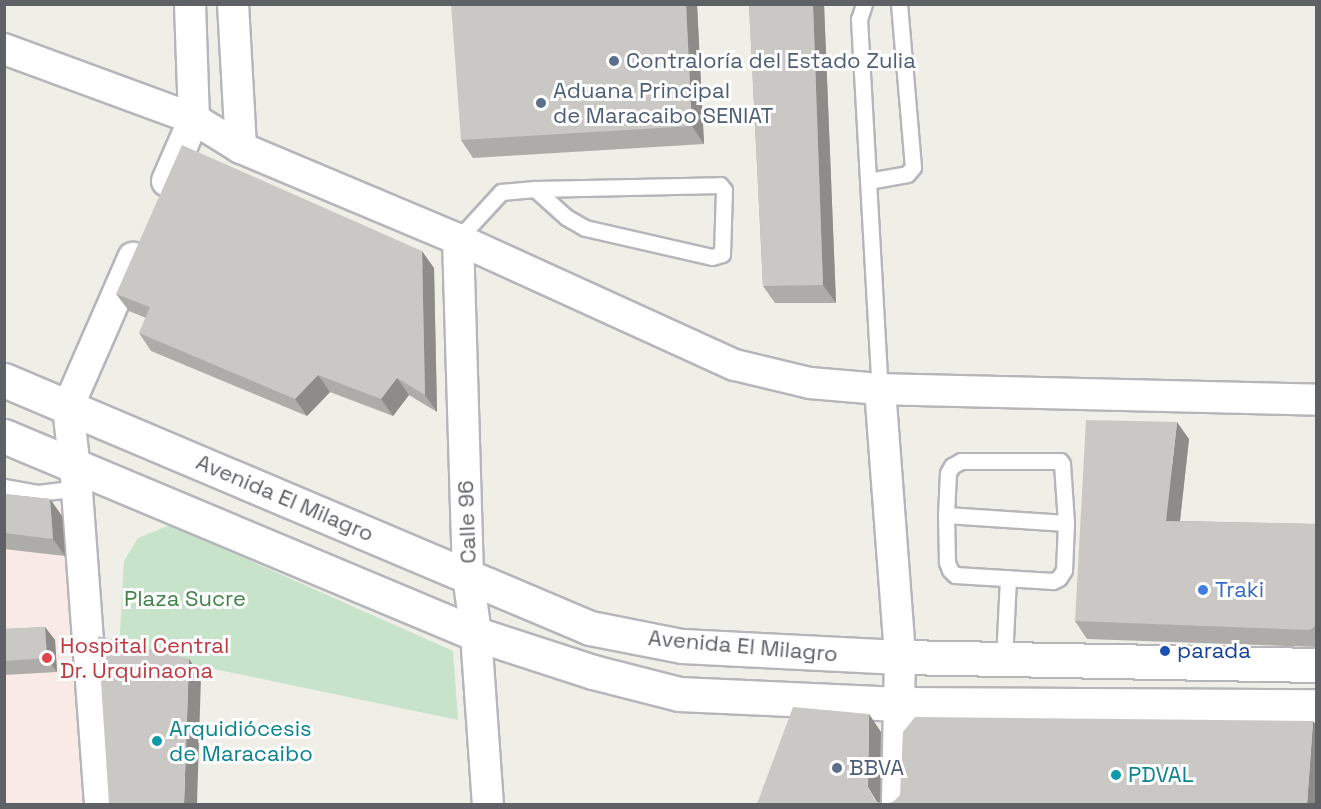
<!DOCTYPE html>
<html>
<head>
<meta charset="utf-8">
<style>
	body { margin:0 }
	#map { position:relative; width:1321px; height:809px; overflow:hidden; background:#efeee7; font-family:"Space Grotesk",sans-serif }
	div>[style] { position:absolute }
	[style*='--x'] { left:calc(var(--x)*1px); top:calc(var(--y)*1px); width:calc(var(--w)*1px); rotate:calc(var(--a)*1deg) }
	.medical>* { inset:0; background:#f9eae6 }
	.green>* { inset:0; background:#c7e3ca }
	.roads { filter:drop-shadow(2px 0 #b4b6ba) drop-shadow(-2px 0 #b4b6ba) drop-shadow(0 2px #b4b6ba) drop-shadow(0 -2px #b4b6ba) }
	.lane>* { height:15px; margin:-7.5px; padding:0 7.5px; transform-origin:7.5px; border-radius:7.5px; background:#fff }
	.street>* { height:30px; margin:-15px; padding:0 15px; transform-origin:15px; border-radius:15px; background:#fff }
	.secondary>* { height:33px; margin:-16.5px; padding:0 16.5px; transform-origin:16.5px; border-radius:16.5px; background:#fff }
	.wall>* { inset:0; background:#aeaca9 }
	.shaded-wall>* { inset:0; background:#8d8c89 }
	.building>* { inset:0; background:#cac8c4 }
	.dots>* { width:16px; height:16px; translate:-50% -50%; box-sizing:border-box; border:3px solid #fff; border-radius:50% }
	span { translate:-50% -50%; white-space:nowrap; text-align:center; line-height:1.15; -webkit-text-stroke:6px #fff; paint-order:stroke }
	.service-label { font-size:22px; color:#4e5e75 }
	.left { translate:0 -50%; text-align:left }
	.street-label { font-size:22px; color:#5e6165 }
	.shop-label { font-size:22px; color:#366cbe }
	.park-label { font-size:22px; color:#41824b }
	.health-label { font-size:22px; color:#be3a42 }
	.transit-label { font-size:22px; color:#164399 }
	.culture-label { font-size:22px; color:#0d838f }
	.frame { position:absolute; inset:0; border:6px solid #5e6165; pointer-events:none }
</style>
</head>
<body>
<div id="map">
	<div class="medical">
		<div style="clip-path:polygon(4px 497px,79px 511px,100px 804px,5px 804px)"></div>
	</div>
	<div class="green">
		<div style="clip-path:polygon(170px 525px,453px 651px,458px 720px,119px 649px,124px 561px,138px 538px)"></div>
	</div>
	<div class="roads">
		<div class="lane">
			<div style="--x:864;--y:4;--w:16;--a:108"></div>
			<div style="--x:859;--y:19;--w:371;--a:86.8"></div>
			<div style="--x:868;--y:181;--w:40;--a:-10"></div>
			<div style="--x:907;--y:174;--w:9;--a:-49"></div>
			<div style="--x:913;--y:167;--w:164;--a:-94.9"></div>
			<div style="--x:458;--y:239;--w:64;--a:-47.5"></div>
			<div style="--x:501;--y:192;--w:34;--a:-5"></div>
			<div style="--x:535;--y:189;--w:185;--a:-1.2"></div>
			<div style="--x:720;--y:185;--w:6;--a:51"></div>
			<div style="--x:724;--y:190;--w:64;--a:91.8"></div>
			<div style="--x:722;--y:254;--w:10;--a:163"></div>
			<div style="--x:712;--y:257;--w:130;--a:-167.1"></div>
			<div style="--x:585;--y:228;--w:22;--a:-150"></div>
			<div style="--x:566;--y:217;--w:42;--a:-137.9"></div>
			<div style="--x:961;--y:461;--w:99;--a:0"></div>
			<div style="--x:1060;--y:461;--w:4;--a:56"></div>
			<div style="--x:1062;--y:464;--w:59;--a:86.1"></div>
			<div style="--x:1066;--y:523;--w:47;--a:92.4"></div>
			<div style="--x:1064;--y:570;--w:9;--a:122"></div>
			<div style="--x:1059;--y:578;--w:7;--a:153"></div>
			<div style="--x:1053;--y:581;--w:98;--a:-176.5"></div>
			<div style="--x:955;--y:575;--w:7;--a:-135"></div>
			<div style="--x:950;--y:570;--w:9;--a:-111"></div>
			<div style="--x:947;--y:562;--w:47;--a:-91.2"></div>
			<div style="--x:946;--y:515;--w:42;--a:-87.3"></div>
			<div style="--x:948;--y:473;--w:8;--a:-60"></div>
			<div style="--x:952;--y:466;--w:10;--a:-29"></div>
			<div style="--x:4;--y:487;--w:35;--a:10"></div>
			<div style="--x:38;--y:493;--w:39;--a:-7"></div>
			<div style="--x:946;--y:515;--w:120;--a:3.8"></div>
			<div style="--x:1004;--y:660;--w:82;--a:-87.2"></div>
		</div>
		<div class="street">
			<div style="--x:233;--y:4;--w:144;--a:86.8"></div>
			<div style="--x:4;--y:49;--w:202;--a:20.2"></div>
			<div style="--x:194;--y:119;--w:55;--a:31.7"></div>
			<div style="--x:241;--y:148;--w:235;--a:22.8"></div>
			<div style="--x:458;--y:239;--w:304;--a:24.5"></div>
			<div style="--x:735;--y:365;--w:77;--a:13.5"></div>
			<div style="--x:810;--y:383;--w:70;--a:4.9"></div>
			<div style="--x:880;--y:389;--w:436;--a:1.4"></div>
			<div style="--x:167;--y:181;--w:68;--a:-66.5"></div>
			<div style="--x:194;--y:119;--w:115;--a:-92"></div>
			<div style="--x:458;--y:239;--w:336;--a:88.3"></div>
			<div style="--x:468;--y:575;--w:60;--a:82.3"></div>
			<div style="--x:476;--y:634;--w:170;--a:86"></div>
			<div style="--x:880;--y:389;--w:269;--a:85.7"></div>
			<div style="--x:900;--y:657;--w:147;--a:91.2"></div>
			<div style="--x:100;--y:804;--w:317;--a:-94.2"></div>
			<div style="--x:77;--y:488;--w:81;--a:-96.3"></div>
			<div style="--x:68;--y:407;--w:163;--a:-66.4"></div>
		</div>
		<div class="secondary">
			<div style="--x:4;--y:380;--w:636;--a:22.94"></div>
			<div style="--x:590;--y:628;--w:94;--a:11.1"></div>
			<div style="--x:682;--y:646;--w:218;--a:2.9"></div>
			<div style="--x:900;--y:657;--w:416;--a:1.1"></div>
			<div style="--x:4;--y:436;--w:512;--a:22.76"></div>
			<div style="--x:476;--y:634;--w:123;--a:18"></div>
			<div style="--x:593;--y:672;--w:89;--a:14.3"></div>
			<div style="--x:679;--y:694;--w:221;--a:2.6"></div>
			<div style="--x:900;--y:704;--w:416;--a:0.3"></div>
		</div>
	</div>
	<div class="wall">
		<div style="clip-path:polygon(697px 4px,704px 144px,473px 158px,461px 140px)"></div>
		<div style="clip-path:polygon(749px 4px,824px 4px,836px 303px,775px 303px,763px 286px)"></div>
		<div style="clip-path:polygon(434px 268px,437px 412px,409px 395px,393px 416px,330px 392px,307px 416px,151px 351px,139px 333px,146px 318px,129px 311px,116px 294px)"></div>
		<div style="clip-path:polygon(1189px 439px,1180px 521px,1317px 524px,1317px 647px,1087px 639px,1075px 621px)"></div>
		<div style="clip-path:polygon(4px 494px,50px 499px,62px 516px,65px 556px,4px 549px)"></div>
		<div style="clip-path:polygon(45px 627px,55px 640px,57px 672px,4px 675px,4px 629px)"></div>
	</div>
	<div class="shaded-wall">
		<div style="clip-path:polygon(686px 4px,697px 4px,704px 144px,692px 126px)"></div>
		<div style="clip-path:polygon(813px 4px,824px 4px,836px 303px,823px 285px)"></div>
		<div style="clip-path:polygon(422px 251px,434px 268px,437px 412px,425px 395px)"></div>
		<div style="clip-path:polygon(318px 375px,330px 392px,307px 416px,295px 399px)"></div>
		<div style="clip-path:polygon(397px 378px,409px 395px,393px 416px,381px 399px)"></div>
		<div style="clip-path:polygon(1177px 422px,1189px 439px,1178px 538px,1166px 521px)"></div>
		<div style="clip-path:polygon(50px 499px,62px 516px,65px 556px,53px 539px)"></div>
		<div style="clip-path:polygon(45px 627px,55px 640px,57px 672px,47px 658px)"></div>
		<div style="clip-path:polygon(189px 659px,201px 677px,197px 804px,184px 804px)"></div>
		<div style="clip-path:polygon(869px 714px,881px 732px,880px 804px,878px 804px,868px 787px)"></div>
		<div style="clip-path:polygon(1313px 721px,1317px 726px,1317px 804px,1307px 804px)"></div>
	</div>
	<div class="building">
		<div style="clip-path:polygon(451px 4px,686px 4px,692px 126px,461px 140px)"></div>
		<div style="clip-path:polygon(749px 4px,813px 4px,823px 285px,763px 286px)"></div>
		<div style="clip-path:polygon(182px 145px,422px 251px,425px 395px,397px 378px,381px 399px,318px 375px,295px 399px,139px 333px,150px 307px,116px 294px)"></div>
		<div style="clip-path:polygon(1086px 420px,1177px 422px,1166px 521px,1317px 524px,1317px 624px,1310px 630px,1075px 621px)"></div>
		<div style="clip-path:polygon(4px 494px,50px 499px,53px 539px,4px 533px)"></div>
		<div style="clip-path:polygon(45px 627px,47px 658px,4px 661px,4px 629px)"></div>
		<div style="clip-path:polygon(98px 636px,189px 659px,184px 804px,109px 804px)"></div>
		<div style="clip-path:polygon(793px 707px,869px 714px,868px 787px,875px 801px,884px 804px,893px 802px,900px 795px,903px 732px,915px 717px,1313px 721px,1307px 804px,757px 804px)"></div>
	</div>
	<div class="dots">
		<div style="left:614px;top:61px;background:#5c6f8a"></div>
		<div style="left:541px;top:103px;background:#5c6f8a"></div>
		<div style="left:1203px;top:590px;background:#3f7fe0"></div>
		<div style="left:1165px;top:651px;background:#1a4fb4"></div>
		<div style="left:47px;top:658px;background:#e0444e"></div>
		<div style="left:157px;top:741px;background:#0f9aa8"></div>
		<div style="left:837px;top:768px;background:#5c6f8a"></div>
		<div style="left:1116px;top:775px;background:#0f9aa8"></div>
	</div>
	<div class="service-label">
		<span class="left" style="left:626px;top:61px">Contraloría del Estado Zulia</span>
		<span class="left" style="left:553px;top:103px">Aduana Principal<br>de Maracaibo SENIAT</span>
		<span class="left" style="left:849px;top:768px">BBVA</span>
	</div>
	<div class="street-label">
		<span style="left:285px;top:498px;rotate:23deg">Avenida El Milagro</span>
		<span style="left:467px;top:522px;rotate:-92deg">Calle 96</span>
		<span style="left:743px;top:646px;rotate:5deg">Avenida El Milagro</span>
	</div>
	<div class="shop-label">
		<span class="left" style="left:1215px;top:590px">Traki</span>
	</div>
	<div class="park-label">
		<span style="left:185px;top:599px">Plaza Sucre</span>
	</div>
	<div class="health-label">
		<span class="left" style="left:60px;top:658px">Hospital Central<br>Dr. Urquinaona</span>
	</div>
	<div class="transit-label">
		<span class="left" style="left:1177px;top:651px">parada</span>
	</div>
	<div class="culture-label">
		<span class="left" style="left:169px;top:741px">Arquidiócesis<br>de Maracaibo</span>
		<span class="left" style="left:1128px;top:775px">PDVAL</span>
	</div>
	<div class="frame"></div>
</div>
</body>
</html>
